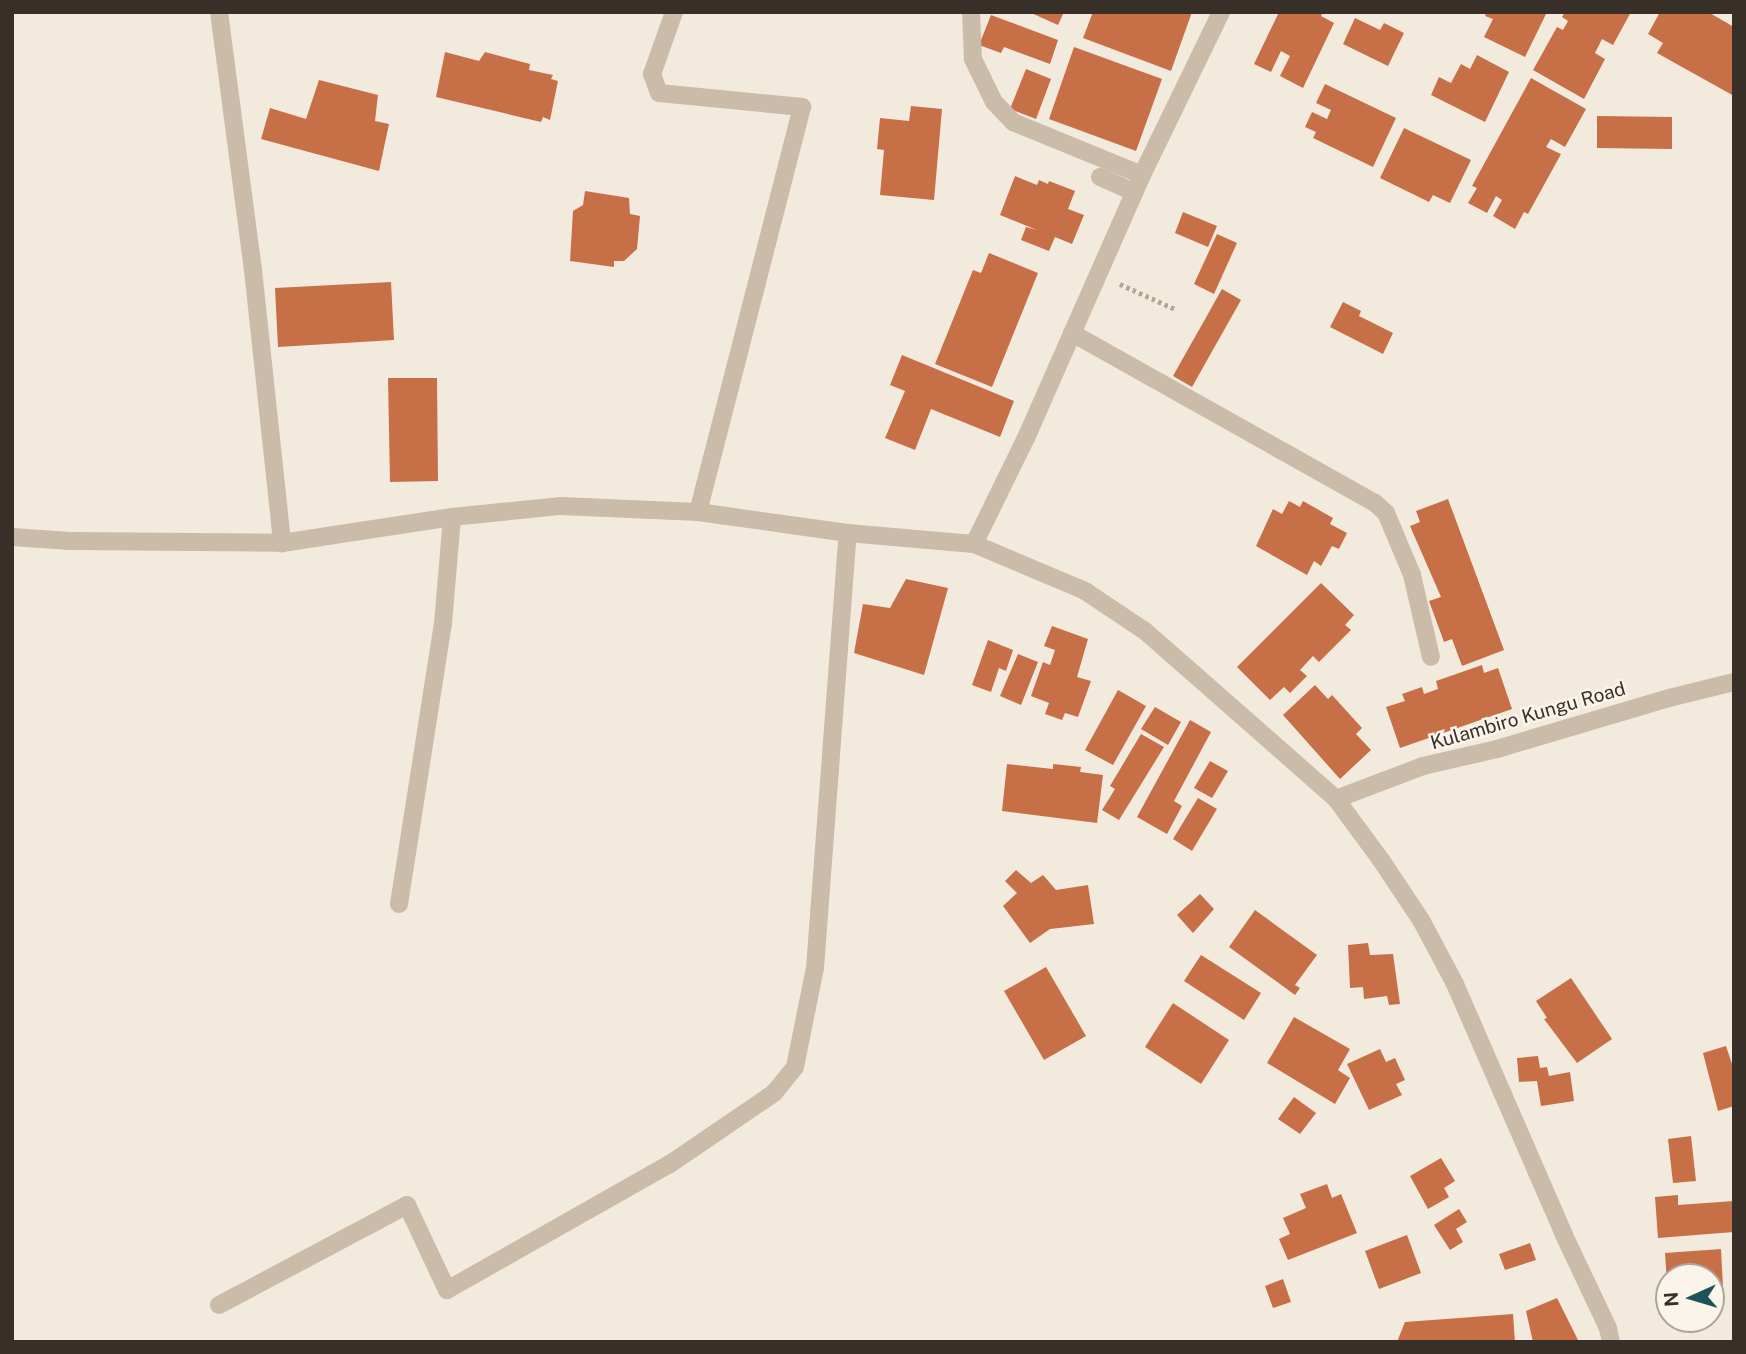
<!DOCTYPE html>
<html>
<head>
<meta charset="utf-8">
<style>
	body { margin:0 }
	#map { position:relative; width:1746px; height:1354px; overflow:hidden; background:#f3eade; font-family:"Public Sans",sans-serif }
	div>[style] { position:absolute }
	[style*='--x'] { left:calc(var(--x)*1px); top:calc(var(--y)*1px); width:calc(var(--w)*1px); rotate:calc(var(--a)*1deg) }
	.building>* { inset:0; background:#c76f47 }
	.path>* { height:4.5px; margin-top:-2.25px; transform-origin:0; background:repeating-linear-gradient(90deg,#b7a593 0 3.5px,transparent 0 7px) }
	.minor>* { height:18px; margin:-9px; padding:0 9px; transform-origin:9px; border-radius:9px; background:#cbbba9 }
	span { translate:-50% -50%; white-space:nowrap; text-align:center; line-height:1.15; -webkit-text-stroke:5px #faf4ea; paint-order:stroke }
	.street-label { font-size:19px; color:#382f29 }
	.frame { position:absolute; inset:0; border:14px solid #382f29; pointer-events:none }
	.north { position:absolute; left:1655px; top:1263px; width:70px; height:70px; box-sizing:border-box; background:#faf4ea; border:2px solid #aca59d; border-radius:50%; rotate:266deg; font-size:19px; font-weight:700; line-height:28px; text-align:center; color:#382f29 }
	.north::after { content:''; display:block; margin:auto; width:24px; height:32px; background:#1e525b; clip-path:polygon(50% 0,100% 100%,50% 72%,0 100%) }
</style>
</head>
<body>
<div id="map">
	<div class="building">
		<div style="clip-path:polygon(1029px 12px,1064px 12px,1058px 25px)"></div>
		<div style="clip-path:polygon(1093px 12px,1192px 12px,1171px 71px,1083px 38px)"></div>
		<div style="clip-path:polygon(1279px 12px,1323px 12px,1321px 16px,1334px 23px,1303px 88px,1280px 76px,1290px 56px,1281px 51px,1271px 72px,1254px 64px)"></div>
		<div style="clip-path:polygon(1487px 12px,1547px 12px,1525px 57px,1484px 37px,1493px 19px,1485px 16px)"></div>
		<div style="clip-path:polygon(1565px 12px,1631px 12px,1613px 45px,1602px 39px,1595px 53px,1605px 59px,1584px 99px,1533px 70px,1557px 27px,1563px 30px,1568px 21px,1562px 17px)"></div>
		<div style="clip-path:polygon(1660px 12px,1708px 12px,1734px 27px,1734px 96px,1657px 53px,1663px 43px,1648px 34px)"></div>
		<div style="clip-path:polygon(991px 15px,1058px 40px,1050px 64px,1004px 47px,1001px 53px,979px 45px)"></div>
		<div style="clip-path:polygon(1355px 18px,1380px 30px,1384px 23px,1404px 33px,1388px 66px,1343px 44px)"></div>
		<div style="clip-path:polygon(1074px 47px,1162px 79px,1136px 151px,1049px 119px)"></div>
		<div style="clip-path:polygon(445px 52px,479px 61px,485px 52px,530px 64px,529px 70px,553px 75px,551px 79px,558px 81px,550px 120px,543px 117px,541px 122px,436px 97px)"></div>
		<div style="clip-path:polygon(1477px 55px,1509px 72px,1485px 122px,1431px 95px,1439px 77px,1451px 83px,1461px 64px,1470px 69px)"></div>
		<div style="clip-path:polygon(1026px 69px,1051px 79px,1036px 119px,1010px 109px)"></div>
		<div style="clip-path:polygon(1531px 78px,1586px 109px,1565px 147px,1551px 139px,1546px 147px,1561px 154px,1528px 214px,1524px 212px,1515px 229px,1493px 216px,1502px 200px,1496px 196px,1487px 213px,1468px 203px,1477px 188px,1472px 186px)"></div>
		<div style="clip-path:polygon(319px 80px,378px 95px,375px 121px,389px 124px,379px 171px,261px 139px,270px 108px,306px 119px)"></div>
		<div style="clip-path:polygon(1325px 84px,1396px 118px,1373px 167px,1313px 138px,1316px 132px,1305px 127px,1312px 112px,1327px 119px,1331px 110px,1316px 103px)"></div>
		<div style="clip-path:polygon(911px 106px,942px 109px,934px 200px,880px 195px,884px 150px,877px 149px,880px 118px,909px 121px)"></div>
		<div style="clip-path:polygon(1597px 116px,1672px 117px,1672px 149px,1597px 148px)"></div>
		<div style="clip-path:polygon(1404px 128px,1471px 160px,1450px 203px,1433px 195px,1429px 202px,1380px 178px)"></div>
		<div style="clip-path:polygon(1015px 176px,1037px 185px,1039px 180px,1048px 184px,1049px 181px,1075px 191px,1068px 209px,1084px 215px,1072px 244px,1055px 237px,1049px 251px,1021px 240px,1026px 227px,1037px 230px,1000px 215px)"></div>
		<div style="clip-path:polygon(585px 191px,629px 198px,630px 214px,640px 216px,637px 249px,624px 261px,614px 261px,614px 267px,570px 261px,573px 211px,583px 205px)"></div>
		<div style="clip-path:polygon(1183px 212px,1217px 226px,1208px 247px,1175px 233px)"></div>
		<div style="clip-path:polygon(1217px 234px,1237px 243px,1214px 294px,1194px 284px)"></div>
		<div style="clip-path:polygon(989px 253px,1038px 273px,992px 387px,935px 364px,973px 270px,981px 273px)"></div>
		<div style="clip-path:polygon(391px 282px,394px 340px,278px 347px,275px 288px)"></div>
		<div style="clip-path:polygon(1222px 289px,1241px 300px,1192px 387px,1173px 376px)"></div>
		<div style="clip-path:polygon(1343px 302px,1361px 311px,1359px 316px,1393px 333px,1383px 354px,1330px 327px)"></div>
		<div style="clip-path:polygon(902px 355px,1014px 401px,1000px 437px,931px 409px,915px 450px,885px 438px,905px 391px,890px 385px)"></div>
		<div style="clip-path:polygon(388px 378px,437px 378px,438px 481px,390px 482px)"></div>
		<div style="clip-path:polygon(1448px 499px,1504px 650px,1462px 666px,1452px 639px,1444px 642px,1429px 601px,1441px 597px,1410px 526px,1420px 522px,1416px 511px)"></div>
		<div style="clip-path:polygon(1289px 501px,1300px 507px,1303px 501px,1333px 518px,1330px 524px,1347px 533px,1339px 549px,1332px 546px,1321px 566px,1314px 561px,1307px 575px,1256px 546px,1273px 509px,1282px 514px)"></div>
		<div style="clip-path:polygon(906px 579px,948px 588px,924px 675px,854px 653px,863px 604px,890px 608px)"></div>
		<div style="clip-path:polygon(1321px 583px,1354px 615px,1345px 625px,1351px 630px,1319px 662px,1313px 656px,1300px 670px,1307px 676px,1290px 693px,1284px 687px,1270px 700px,1237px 667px)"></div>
		<div style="clip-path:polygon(1052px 626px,1088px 639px,1077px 677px,1091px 681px,1078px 717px,1065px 713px,1062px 720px,1045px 714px,1049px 703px,1031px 696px,1043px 662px,1050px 665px,1055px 650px,1044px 646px)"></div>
		<div style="clip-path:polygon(988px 640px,1013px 650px,1006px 671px,999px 668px,991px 692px,972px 685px)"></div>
		<div style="clip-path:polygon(1018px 654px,1038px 662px,1021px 705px,1000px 696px)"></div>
		<div style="clip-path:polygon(1482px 665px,1484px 673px,1498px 668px,1512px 709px,1400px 748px,1386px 707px,1405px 701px,1402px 694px,1422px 687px,1424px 694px,1438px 689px,1436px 681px)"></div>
		<div style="clip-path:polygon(1315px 685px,1328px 699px,1332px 695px,1362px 728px,1356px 734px,1371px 750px,1340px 779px,1283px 715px)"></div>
		<div style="clip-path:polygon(1118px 690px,1146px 706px,1113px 765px,1085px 750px)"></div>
		<div style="clip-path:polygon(1155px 707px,1181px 722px,1168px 745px,1141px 729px)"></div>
		<div style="clip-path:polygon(1190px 720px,1211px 732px,1174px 801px,1182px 806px,1167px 834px,1137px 817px)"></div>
		<div style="clip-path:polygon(1141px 734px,1164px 747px,1119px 820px,1102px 810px,1115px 789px,1110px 786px)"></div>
		<div style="clip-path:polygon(1210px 761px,1228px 771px,1212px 798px,1194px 788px)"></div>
		<div style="clip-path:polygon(1007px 764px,1053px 769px,1053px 764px,1081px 767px,1080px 772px,1103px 775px,1097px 823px,1002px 811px)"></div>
		<div style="clip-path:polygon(1198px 798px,1217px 809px,1192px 851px,1173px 839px)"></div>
		<div style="clip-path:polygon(1016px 870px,1031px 883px,1043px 875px,1056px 890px,1088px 885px,1094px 924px,1050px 929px,1030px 943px,1003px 906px,1017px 893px,1005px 881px)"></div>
		<div style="clip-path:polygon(1200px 894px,1214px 909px,1193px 933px,1177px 915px)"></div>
		<div style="clip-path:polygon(1255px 910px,1317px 955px,1295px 985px,1300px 988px,1295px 995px,1229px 947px)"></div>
		<div style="clip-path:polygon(1368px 943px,1370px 955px,1393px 954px,1400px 1004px,1389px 1005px,1387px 996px,1364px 999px,1363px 987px,1350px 988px,1348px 945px)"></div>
		<div style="clip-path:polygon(1201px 955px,1261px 993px,1244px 1020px,1184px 981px)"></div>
		<div style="clip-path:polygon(1046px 967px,1086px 1036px,1044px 1060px,1004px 991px)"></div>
		<div style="clip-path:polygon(1571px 978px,1612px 1039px,1577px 1063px,1544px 1019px,1547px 1018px,1536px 1001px)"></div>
		<div style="clip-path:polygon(1173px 1003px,1229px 1040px,1201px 1084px,1145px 1047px)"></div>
		<div style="clip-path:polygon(1294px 1017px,1350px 1049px,1338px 1070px,1350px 1078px,1335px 1104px,1267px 1063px)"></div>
		<div style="clip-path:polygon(1726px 1046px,1734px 1070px,1734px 1106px,1718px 1111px,1703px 1053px)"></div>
		<div style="clip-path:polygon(1380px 1049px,1386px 1062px,1395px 1058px,1405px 1080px,1396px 1084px,1402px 1095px,1369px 1110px,1347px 1064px)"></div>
		<div style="clip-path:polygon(1538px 1056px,1540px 1068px,1547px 1067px,1549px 1076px,1570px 1072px,1574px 1101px,1541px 1106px,1537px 1081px,1519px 1082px,1517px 1058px)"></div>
		<div style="clip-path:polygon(1294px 1097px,1316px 1113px,1300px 1134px,1278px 1119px)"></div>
		<div style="clip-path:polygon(1691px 1136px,1696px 1181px,1673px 1183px,1668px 1139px)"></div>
		<div style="clip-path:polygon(1441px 1158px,1455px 1181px,1444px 1188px,1449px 1197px,1428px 1209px,1410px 1176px)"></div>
		<div style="clip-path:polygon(1327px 1184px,1332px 1198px,1341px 1194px,1357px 1233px,1288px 1260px,1279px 1239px,1290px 1234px,1283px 1218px,1306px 1208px,1300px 1194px)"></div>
		<div style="clip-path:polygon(1678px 1195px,1678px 1205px,1734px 1201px,1734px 1232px,1658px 1238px,1655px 1197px)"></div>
		<div style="clip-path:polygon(1459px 1209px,1467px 1222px,1456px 1229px,1463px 1242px,1450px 1250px,1434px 1225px)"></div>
		<div style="clip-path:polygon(1407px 1235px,1421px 1273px,1379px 1289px,1365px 1251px)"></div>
		<div style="clip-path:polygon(1530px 1243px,1536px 1260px,1505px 1270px,1499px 1254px)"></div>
		<div style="clip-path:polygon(1721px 1249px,1724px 1306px,1711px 1307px,1711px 1277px,1669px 1277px,1667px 1283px,1665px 1253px)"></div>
		<div style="clip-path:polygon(1283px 1279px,1291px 1302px,1273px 1308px,1265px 1286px)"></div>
		<div style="clip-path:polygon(1557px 1298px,1579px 1342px,1533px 1342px,1526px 1311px)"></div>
		<div style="clip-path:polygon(1513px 1314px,1515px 1342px,1397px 1342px,1405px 1322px)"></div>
	</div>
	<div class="path">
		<div style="--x:1120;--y:284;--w:60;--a:24.4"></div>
	</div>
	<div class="minor">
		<div style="--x:219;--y:12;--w:260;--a:82.5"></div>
		<div style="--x:253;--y:270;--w:275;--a:83.9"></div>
		<div style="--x:674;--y:12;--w:66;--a:109.5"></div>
		<div style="--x:652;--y:74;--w:20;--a:70"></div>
		<div style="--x:659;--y:93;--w:144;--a:5.6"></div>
		<div style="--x:802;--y:107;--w:418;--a:104.4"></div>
		<div style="--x:971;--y:12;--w:47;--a:87.6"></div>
		<div style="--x:973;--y:59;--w:48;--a:64"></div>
		<div style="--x:994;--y:102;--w:28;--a:46"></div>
		<div style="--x:1013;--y:122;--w:139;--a:22.3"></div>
		<div style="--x:1100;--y:177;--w:37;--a:24"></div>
		<div style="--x:1072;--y:333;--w:347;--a:29.3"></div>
		<div style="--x:1375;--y:503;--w:15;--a:42"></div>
		<div style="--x:1386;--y:513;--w:67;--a:67.2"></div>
		<div style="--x:1412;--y:575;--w:84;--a:77"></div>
		<div style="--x:12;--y:537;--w:58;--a:3.9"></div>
		<div style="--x:70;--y:541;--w:212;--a:0.5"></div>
		<div style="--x:282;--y:543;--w:172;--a:-8.7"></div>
		<div style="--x:452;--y:517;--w:110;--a:-5.8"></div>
		<div style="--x:561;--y:506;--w:137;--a:2.5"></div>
		<div style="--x:698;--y:512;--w:151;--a:8"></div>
		<div style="--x:848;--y:533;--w:126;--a:5"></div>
		<div style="--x:974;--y:544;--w:121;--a:22.9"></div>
		<div style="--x:1085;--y:591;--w:72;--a:33.7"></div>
		<div style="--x:1145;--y:631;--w:254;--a:41.3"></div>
		<div style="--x:1336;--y:799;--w:76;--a:53.6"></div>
		<div style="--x:1381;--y:860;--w:72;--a:56.3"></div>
		<div style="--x:1421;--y:920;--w:72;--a:62"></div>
		<div style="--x:1455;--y:984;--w:274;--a:66.5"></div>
		<div style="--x:1564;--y:1235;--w:103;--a:64.7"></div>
		<div style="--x:1608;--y:1328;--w:14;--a:78"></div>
		<div style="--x:974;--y:544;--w:118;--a:-63.9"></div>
		<div style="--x:1026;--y:438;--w:287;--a:-66.2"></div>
		<div style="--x:1142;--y:175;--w:181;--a:-64.1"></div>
		<div style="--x:1336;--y:799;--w:93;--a:-20.8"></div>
		<div style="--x:1423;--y:766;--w:76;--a:-12.9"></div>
		<div style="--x:1497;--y:749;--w:179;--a:-16.5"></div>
		<div style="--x:1669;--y:698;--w:67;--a:-13.8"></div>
		<div style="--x:399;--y:904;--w:283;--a:-81.1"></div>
		<div style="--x:443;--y:624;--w:107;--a:-85.2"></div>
		<div style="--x:219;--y:1305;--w:213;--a:-28"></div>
		<div style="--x:407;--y:1205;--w:94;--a:64.8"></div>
		<div style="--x:447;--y:1290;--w:256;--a:-29.5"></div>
		<div style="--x:670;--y:1164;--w:126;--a:-34.3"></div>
		<div style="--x:774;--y:1093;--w:33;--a:-51"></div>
		<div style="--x:795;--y:1067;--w:101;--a:-78.6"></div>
		<div style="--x:815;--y:968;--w:436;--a:-85.7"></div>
	</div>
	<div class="street-label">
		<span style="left:1528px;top:716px;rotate:-16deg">Kulambiro Kungu Road</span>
	</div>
	<div class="frame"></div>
	<div class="north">N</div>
</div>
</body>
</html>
